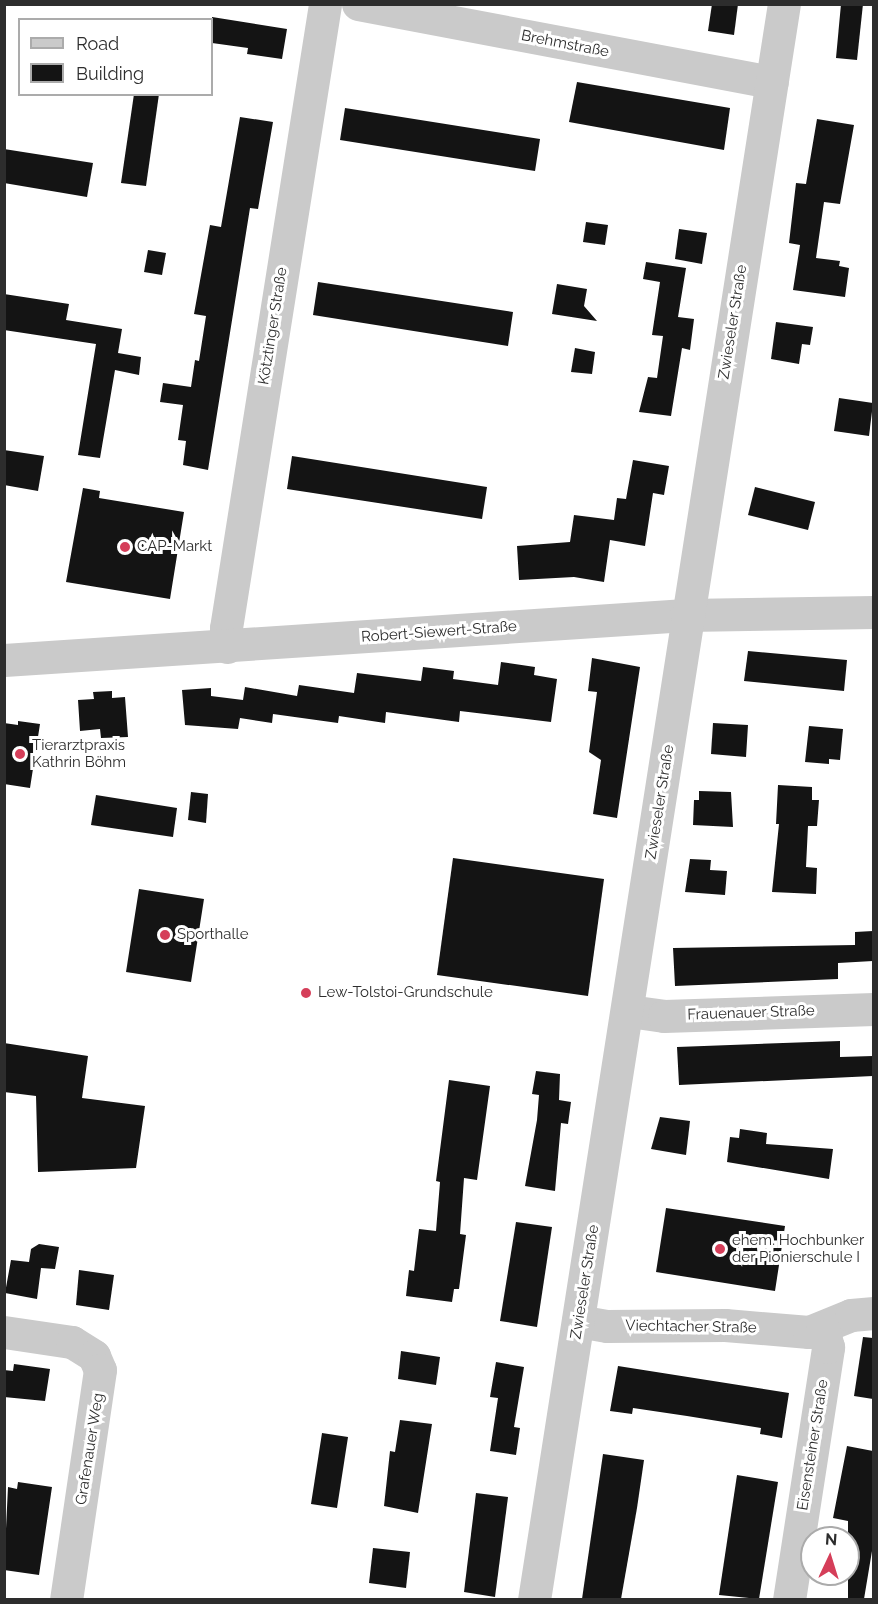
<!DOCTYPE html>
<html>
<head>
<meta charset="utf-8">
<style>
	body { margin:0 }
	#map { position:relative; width:878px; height:1604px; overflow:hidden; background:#fff; font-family:Raleway,sans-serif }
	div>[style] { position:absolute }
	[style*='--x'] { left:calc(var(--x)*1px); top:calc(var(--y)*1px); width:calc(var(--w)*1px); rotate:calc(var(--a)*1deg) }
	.building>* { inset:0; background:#141414 }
	.minor>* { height:33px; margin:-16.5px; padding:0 16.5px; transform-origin:16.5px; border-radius:16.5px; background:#cacaca }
	.dots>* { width:16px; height:16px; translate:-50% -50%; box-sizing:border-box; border:3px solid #fff; border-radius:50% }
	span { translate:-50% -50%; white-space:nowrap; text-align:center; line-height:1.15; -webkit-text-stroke:6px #fff; paint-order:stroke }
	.street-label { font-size:15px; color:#2d2d2d }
	.poi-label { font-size:15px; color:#2d2d2d }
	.left { translate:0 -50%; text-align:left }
	.frame { position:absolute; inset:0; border:6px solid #2d2d2d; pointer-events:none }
	.legend { position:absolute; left:18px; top:18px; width:195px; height:78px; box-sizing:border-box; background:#fff; border:2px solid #ababab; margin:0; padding:8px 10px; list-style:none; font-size:18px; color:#2d2d2d }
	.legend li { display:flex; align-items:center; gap:12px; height:30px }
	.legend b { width:30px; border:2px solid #ababab }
	.north { position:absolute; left:800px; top:1526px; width:60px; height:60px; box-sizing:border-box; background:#fff; border:2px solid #ababab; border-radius:50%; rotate:4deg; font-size:16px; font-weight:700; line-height:24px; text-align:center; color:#2d2d2d }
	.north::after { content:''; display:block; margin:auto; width:21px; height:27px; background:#d53e59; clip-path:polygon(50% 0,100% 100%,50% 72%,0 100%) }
</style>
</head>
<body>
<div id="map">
	<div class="building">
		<div style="clip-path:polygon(712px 4px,738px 4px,734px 35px,708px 31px)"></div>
		<div style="clip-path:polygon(841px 4px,863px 4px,857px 60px,836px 58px)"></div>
		<div style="clip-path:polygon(212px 17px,287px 29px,282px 59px,247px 54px,248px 48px,212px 43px)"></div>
		<div style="clip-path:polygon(577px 82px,730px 108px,724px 150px,569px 122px)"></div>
		<div style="clip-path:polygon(134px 94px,159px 94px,146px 186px,121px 183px)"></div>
		<div style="clip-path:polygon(345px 108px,540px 139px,535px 171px,340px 140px)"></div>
		<div style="clip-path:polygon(240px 117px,273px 122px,258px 209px,250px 208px,208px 470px,183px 465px,186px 441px,178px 440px,183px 405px,160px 402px,163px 383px,191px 387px,195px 360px,199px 361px,206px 316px,194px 314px,210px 225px,221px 227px)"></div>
		<div style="clip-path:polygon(817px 119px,854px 125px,840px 204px,824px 202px,816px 258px,840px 261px,839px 266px,849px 268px,845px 297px,793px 290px,800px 245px,789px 243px,796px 183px,806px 184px)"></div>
		<div style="clip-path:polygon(4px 149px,93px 163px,87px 197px,4px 183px)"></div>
		<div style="clip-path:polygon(586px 222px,608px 225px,605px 245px,583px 242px)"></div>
		<div style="clip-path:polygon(679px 229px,707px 233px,702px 264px,675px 259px)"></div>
		<div style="clip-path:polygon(148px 250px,166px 253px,162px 275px,144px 272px)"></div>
		<div style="clip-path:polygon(646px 262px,686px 268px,678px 317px,694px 319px,690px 350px,682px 348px,671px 416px,639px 412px,648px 377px,657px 378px,663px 336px,652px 335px,660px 282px,643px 279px)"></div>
		<div style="clip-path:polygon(318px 282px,513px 312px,508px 346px,313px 315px)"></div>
		<div style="clip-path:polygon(557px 284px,587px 289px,584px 306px,597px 321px,552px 314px)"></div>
		<div style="clip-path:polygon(4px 294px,69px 304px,66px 320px,122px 329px,118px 353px,141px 357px,139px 375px,115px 370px,100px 458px,78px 455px,96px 344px,4px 330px)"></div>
		<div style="clip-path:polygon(776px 322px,813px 327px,810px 345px,802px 344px,799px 364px,771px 359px)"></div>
		<div style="clip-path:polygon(575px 348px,595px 352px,592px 374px,571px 372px)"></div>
		<div style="clip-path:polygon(839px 398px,873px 403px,869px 436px,834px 431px)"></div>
		<div style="clip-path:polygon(4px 450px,44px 456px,38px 491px,4px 485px)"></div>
		<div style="clip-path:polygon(292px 456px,487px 487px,482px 519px,287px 489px)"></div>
		<div style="clip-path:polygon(633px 460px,669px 466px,664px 495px,653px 493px,645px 546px,610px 540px,604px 582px,574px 577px,519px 580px,517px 546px,570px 542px,574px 515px,614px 520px,617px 498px,626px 499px)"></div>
		<div style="clip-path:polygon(755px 487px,815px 502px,808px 530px,748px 515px)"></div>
		<div style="clip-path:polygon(83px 488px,100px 491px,99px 498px,184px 512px,170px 599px,66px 582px)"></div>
		<div style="clip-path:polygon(748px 651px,847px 660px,844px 691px,744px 681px)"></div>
		<div style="clip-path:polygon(592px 658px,640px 667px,617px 818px,593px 814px,601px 760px,589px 752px,597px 692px,588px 691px)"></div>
		<div style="clip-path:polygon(501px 662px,535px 667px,534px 675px,557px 679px,551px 722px,460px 711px,459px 722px,386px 712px,385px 723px,339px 716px,338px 723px,273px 714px,272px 723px,240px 718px,238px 729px,185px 725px,182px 690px,211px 688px,211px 696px,243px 700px,245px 687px,297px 696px,299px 685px,354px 693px,357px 673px,421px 681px,423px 667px,454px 671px,453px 679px,498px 685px)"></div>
		<div style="clip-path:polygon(112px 691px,112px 698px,125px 697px,128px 737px,101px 738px,100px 729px,80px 731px,78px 700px,94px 699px,93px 692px)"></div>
		<div style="clip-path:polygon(18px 721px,40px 724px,30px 788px,4px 784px,4px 723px,18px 725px)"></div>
		<div style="clip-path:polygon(713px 723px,748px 725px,746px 757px,711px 754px)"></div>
		<div style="clip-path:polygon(809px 726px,843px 729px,840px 760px,829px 759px,829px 764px,805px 762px)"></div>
		<div style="clip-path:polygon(778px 785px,812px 787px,812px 800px,819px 800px,817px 826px,808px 826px,806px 867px,817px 868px,816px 894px,772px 892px,779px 824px,776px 824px)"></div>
		<div style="clip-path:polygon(699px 791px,731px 792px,733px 827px,693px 825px,694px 800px,699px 800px)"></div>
		<div style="clip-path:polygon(191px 792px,208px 794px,206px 823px,188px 820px)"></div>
		<div style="clip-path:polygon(96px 795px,177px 808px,173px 837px,91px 825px)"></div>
		<div style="clip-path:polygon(453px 858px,604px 879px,588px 996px,437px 975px)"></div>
		<div style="clip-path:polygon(690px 859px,711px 860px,710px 870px,727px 871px,725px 895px,685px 892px)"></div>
		<div style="clip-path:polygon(139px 889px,204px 899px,191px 982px,126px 972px)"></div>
		<div style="clip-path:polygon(873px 931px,873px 961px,838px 963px,838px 979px,675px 986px,673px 948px,855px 945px,855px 932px)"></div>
		<div style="clip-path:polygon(840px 1041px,840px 1057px,873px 1056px,873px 1076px,679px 1085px,677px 1047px)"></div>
		<div style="clip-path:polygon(4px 1043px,88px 1056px,82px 1098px,145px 1106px,136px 1168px,38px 1172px,36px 1096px,4px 1092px)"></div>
		<div style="clip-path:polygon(536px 1071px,560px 1074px,559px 1100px,571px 1102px,568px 1124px,561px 1123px,555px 1191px,525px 1186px,537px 1120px,539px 1095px,532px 1094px)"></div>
		<div style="clip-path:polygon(449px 1080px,490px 1086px,477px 1180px,464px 1178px,460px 1234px,466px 1235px,459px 1289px,454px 1289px,452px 1302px,406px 1296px,409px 1270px,414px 1271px,419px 1229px,436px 1231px,440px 1182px,436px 1181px)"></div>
		<div style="clip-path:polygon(660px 1117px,690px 1121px,686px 1155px,651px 1149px)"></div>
		<div style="clip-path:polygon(740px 1129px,767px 1133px,766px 1144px,833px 1149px,829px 1179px,727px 1162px,730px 1137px,739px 1138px)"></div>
		<div style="clip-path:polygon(666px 1208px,785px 1226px,775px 1291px,656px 1272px)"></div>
		<div style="clip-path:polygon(516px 1222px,552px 1227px,537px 1327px,500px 1321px)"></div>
		<div style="clip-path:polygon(39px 1244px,59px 1247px,55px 1269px,41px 1268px,37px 1299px,5px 1293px,11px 1260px,29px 1262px,31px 1249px)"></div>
		<div style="clip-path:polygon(79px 1270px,114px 1275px,109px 1310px,76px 1305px)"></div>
		<div style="clip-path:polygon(863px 1337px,873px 1338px,873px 1399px,854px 1396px)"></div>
		<div style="clip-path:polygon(401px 1351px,440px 1357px,436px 1385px,398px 1379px)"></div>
		<div style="clip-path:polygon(496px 1362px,524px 1367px,514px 1427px,520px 1428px,516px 1455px,490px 1451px,498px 1398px,490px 1397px)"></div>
		<div style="clip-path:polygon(14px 1364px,50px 1369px,45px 1401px,4px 1397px,4px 1370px,13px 1371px)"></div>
		<div style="clip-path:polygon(618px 1366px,789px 1393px,782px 1438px,760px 1434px,761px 1428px,687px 1416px,633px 1408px,632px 1414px,610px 1411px)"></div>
		<div style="clip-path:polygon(400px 1420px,432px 1424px,418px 1513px,384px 1506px,390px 1451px,395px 1452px)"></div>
		<div style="clip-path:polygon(322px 1433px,348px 1437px,337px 1508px,311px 1504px)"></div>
		<div style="clip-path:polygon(847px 1446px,873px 1451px,873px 1545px,864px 1599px,848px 1599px,848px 1521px,833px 1518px)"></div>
		<div style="clip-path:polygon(603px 1454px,644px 1460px,637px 1508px,621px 1599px,582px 1599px)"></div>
		<div style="clip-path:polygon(737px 1475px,778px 1482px,759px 1599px,719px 1595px)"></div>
		<div style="clip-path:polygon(18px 1482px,52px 1487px,39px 1575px,4px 1570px,8px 1487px,17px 1489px)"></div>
		<div style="clip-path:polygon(476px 1493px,508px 1497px,495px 1597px,464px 1592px)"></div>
		<div style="clip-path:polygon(373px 1548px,410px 1552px,406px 1588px,369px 1583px)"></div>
	</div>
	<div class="minor">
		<div style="--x:358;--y:4;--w:421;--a:10.7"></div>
		<div style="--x:227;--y:647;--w:19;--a:-93"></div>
		<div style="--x:226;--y:628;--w:632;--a:-80.98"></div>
		<div style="--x:4;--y:660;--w:683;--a:-3.78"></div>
		<div style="--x:686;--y:615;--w:188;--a:-0.9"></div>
		<div style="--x:629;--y:1011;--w:35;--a:8"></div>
		<div style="--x:664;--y:1016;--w:210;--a:-1.9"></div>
		<div style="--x:578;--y:1321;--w:29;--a:10"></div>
		<div style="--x:607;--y:1326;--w:118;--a:-0.5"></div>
		<div style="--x:725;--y:1325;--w:84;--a:4.8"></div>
		<div style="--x:809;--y:1332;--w:45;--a:-22"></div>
		<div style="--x:851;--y:1315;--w:23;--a:-5"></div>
		<div style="--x:4;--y:1332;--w:69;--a:8.4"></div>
		<div style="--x:72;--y:1342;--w:26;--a:32"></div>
		<div style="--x:94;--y:1356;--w:15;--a:67"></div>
		<div style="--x:100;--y:1370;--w:232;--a:98.4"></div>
		<div style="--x:534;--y:1600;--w:1615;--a:-81.1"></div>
		<div style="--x:789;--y:1600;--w:256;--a:-81.2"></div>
		<div style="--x:828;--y:1347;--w:20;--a:-105"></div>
	</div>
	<div class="dots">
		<div style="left:125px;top:547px;background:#d53e59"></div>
		<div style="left:20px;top:754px;background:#d53e59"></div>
		<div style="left:165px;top:935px;background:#d53e59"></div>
		<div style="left:306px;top:993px;background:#d53e59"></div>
		<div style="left:720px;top:1249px;background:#d53e59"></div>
	</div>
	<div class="street-label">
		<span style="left:565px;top:44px;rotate:11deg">Brehmstraße</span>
		<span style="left:733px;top:322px;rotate:-81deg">Zwieseler Straße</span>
		<span style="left:273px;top:326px;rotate:-81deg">Kötztinger Straße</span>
		<span style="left:439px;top:632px;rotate:-4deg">Robert-Siewert-Straße</span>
		<span style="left:660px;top:802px;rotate:-81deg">Zwieseler Straße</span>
		<span style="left:751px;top:1013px;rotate:-2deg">Frauenauer Straße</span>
		<span style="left:585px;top:1282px;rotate:-81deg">Zwieseler Straße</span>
		<span style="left:691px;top:1327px;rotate:1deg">Viechtacher Straße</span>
		<span style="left:813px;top:1445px;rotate:-81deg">Eisensteiner Straße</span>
		<span style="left:90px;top:1449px;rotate:-81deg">Grafenauer Weg</span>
	</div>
	<div class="poi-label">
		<span class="left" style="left:137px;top:547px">CAP-Markt</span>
		<span class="left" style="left:32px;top:754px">Tierarztpraxis<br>Kathrin Böhm</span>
		<span class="left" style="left:177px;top:935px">Sporthalle</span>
		<span class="left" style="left:318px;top:993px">Lew-Tolstoi-Grundschule</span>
		<span class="left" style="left:732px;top:1249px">ehem. Hochbunker<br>der Pionierschule I</span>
	</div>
	<div class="frame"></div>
	<ul class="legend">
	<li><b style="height:8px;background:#cacaca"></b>Road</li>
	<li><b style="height:16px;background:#141414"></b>Building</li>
	</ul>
	<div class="north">N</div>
</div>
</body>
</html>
